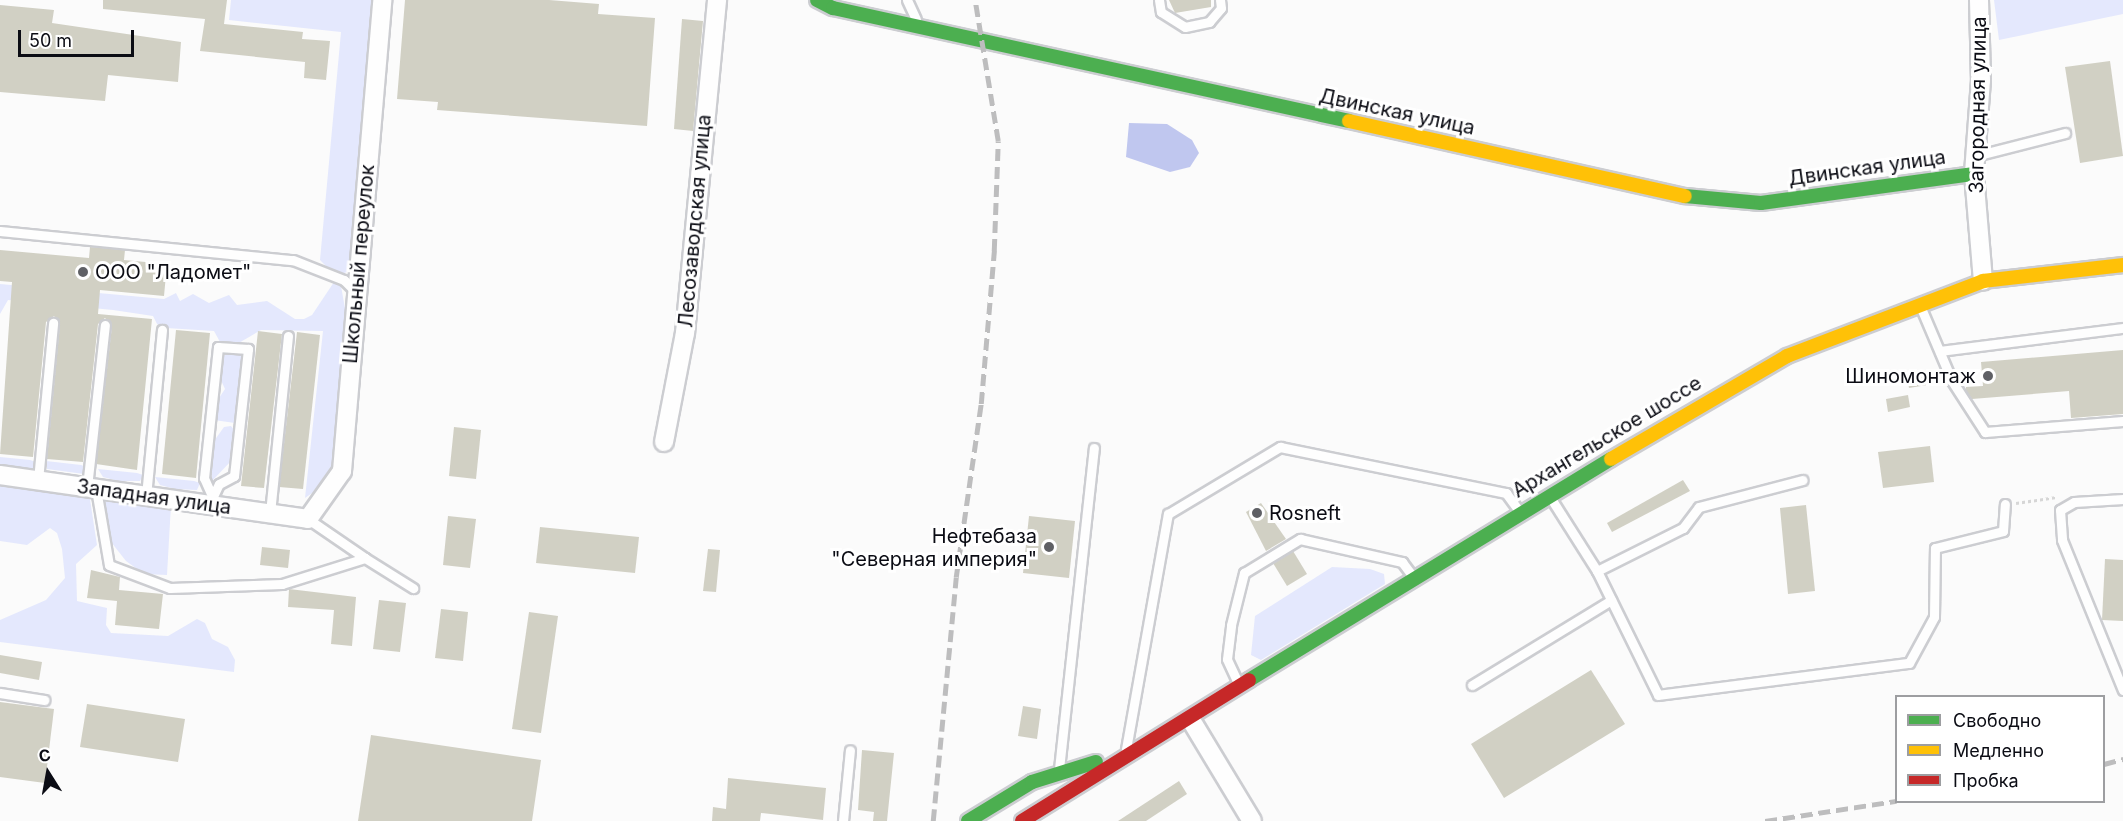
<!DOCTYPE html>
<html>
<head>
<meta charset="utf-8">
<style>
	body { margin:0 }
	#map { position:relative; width:2123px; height:821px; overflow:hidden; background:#fbfbfb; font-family:Inter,sans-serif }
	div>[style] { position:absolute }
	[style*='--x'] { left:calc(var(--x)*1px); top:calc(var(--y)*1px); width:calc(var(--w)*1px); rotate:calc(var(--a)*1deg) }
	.green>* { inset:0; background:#e4e8fd }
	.water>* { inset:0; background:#c0c7ef }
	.building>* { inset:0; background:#d1d0c4 }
	.path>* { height:3px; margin-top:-1.5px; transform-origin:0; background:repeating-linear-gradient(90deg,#d6d6d6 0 3px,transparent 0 6px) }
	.roads { filter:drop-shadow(2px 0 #cccdd1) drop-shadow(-2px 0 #cccdd1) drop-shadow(0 2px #cccdd1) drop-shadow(0 -2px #cccdd1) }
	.lane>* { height:9px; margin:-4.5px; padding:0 4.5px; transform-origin:4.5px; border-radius:4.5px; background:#fefefe }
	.street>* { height:18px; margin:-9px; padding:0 9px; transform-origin:9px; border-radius:9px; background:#fefefe }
	.fast>* { height:14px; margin:-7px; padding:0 7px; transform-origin:7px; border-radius:7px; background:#4caf50 }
	.slow>* { height:14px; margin:-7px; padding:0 7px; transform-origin:7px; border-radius:7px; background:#ffc107 }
	.jam>* { height:14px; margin:-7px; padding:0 7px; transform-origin:7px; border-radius:7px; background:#c62828 }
	.rail>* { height:4.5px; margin-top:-2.25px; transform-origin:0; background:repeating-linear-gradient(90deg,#bdbdbe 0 12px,transparent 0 18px) }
	.dots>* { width:16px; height:16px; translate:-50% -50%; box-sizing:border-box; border:3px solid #fff; border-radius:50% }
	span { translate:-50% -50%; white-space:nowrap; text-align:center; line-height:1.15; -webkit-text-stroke:6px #fff; paint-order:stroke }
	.street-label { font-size:20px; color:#0b0c14 }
	.poi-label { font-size:20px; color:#0b0c14 }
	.left { translate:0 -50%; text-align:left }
	.right { translate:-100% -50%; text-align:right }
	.legend { position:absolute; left:1895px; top:695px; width:210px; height:108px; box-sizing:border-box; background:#fff; border:2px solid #9d9ea1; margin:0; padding:8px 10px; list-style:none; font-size:18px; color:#0b0c14 }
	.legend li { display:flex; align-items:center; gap:12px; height:30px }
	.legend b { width:30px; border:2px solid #9d9ea1 }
	.north { position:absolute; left:18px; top:743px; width:60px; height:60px; -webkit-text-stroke:4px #fff; paint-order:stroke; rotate:349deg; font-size:16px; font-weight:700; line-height:24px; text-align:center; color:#0b0c14 }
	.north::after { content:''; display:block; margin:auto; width:21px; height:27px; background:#0b0c14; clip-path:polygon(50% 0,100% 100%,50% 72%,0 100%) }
	.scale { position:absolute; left:18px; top:30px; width:116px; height:27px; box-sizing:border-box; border:3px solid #0b0c14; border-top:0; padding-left:8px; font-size:18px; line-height:21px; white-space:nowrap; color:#0b0c14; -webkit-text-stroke:4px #fff; paint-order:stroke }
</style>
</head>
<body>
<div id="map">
	<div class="green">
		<div style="clip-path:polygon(231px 0,378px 0,353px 270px,344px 273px,330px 270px,320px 260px,341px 32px,229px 20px)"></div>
		<div style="clip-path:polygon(1994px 0,2123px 0,2123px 14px,1999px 40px)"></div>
		<div style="clip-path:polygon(334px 282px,341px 286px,346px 314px,338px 468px,327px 483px,305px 498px,323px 331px,261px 330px,237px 344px,220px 342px,214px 331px,166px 328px,157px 324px,153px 316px,113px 310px,8px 300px,0 314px,0 284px,164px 299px,176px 293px,180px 301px,193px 294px,209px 303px,229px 295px,237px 305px,267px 301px,295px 319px,304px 319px,312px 315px)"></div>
		<div style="clip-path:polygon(232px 350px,241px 353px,244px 361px,235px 423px,214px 420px,215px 404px,225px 389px,219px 376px,220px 359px)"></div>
		<div style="clip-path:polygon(231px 426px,235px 431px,232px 460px,211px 482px,214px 441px,224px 427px)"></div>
		<div style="clip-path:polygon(0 457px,30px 460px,36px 462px,33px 469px,11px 468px,0 465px)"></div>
		<div style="clip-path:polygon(46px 461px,81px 465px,86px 467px,84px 474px,47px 469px)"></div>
		<div style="clip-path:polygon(98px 469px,137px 473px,143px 475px,140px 481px,118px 481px,103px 477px)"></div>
		<div style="clip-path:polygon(155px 477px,194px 481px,200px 483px,197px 490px,175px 489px,160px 485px)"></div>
		<div style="clip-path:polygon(0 483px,89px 493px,97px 545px,76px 564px,77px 601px,107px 608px,106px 625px,111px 633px,168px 636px,197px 619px,205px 623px,212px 639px,228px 647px,235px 660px,234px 672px,0 642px,0 620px,46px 600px,65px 578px,62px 549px,57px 533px,50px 528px,27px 545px,0 541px)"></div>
		<div style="clip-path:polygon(104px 496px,171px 505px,167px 575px,144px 574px,126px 561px,111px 542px)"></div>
		<div style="clip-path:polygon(1332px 567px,1370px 569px,1384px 574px,1385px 584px,1261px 660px,1251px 655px,1255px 616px)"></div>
	</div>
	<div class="water">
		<div style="clip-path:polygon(1129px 123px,1167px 124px,1192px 140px,1199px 153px,1190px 167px,1170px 172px,1126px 157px)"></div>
	</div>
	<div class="building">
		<div style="clip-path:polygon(103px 0,227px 0,224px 24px,303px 32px,302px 39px,330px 41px,326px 80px,304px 78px,305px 62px,200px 51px,205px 19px,103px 9px)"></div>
		<div style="clip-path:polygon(405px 0,549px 0,599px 4px,598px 14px,655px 18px,647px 126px,437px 110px,438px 102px,397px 99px)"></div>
		<div style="clip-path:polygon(1169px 0,1211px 0,1211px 7px,1175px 13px)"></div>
		<div style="clip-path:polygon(0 5px,54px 10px,52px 23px,181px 42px,178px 82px,108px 75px,105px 101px,0 92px)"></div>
		<div style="clip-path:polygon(682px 19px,703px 21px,693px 131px,674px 129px)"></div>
		<div style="clip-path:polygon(2110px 61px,2123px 156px,2080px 163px,2065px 67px)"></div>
		<div style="clip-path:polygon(90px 247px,125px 250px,124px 260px,167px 264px,164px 296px,100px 290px,98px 314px,152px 319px,137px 470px,96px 464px,112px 326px,105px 318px,98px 324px,83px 462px,47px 459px,60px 324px,54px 316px,46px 322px,33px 457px,0 454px,12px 282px,0 281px,0 250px,89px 258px)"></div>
		<div style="clip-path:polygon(176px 330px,210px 333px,196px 478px,162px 474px)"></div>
		<div style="clip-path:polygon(258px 331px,282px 334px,264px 488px,241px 486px)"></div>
		<div style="clip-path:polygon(297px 332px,320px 335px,303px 489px,279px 487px)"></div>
		<div style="clip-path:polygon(2123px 350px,2123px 414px,2071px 418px,2069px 391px,1972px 399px,1966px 391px,1966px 387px,1983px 386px,1981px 362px)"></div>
		<div style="clip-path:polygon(1930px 371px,1933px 384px,1909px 388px,1907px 376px)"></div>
		<div style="clip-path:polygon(1908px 395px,1910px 407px,1888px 412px,1886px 399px)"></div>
		<div style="clip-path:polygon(454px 427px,481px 430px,476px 479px,449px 476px)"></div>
		<div style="clip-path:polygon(1930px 446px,1934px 482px,1883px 488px,1878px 452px)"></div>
		<div style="clip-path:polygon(1683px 480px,1690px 491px,1612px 532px,1607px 523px)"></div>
		<div style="clip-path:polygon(1261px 503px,1286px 539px,1266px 551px,1246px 512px)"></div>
		<div style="clip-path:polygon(1806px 505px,1815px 591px,1788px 594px,1780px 508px)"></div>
		<div style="clip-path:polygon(448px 516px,476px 519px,470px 568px,443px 565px)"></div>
		<div style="clip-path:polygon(1029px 516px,1075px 521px,1069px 578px,1023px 573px)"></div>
		<div style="clip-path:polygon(540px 527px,639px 537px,635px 573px,536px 563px)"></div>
		<div style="clip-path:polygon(262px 547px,290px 550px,288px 568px,260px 565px)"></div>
		<div style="clip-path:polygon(708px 549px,720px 550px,716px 592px,703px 591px)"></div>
		<div style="clip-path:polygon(1293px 551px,1307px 574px,1287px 586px,1273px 563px)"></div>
		<div style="clip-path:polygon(2105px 559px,2123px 560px,2123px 621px,2102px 620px)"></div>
		<div style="clip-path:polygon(91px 570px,120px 577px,119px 590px,163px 594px,159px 629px,115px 625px,117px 601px,87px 598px)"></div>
		<div style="clip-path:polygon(289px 589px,356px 597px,352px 646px,331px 644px,334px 610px,288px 607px)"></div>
		<div style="clip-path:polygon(379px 600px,406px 603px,400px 652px,373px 649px)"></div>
		<div style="clip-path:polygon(441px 609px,468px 612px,463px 661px,435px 658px)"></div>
		<div style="clip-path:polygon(529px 612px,558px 616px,541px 733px,512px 729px)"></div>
		<div style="clip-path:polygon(0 655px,42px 662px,39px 680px,0 673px)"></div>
		<div style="clip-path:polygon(1591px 670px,1625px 724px,1504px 798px,1471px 744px)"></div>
		<div style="clip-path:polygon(0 702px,54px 709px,45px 783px,0 777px)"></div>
		<div style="clip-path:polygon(87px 704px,185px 719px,178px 762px,80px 747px)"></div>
		<div style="clip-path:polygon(1023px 706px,1041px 709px,1037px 739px,1018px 736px)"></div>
		<div style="clip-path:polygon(371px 735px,541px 760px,532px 821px,358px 821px)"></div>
		<div style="clip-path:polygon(862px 750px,894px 753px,887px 821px,873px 821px,874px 812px,858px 810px)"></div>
		<div style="clip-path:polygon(728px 778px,826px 788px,823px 820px,761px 813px,760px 821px,712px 821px,713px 807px,726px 809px)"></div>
		<div style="clip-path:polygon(1179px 781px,1187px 794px,1146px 821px,1118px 821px)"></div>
	</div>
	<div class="path">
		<div style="--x:2016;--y:503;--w:41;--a:-8.3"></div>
	</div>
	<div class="roads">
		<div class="lane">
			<div style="--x:907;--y:0;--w:21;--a:65"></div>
			<div style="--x:1159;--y:0;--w:12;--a:81"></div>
			<div style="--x:1161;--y:12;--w:28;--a:32"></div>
			<div style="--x:1185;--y:27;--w:25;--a:-12"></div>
			<div style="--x:1209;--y:22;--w:18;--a:-49"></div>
			<div style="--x:1221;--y:8;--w:8;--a:-97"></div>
			<div style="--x:1975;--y:156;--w:93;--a:-14.3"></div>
			<div style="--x:0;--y:231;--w:294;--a:5.7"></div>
			<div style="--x:293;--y:260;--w:55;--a:21.4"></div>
			<div style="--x:344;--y:280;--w:17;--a:45"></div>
			<div style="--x:1921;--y:308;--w:79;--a:67"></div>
			<div style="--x:1952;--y:381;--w:61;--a:57.1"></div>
			<div style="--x:1985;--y:432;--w:138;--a:-4.6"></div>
			<div style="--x:1940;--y:351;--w:184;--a:-7.2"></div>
			<div style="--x:38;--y:480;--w:158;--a:-84.5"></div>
			<div style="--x:87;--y:487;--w:163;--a:-83.7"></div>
			<div style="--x:96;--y:489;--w:77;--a:80.3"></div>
			<div style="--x:109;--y:565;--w:65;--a:20.7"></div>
			<div style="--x:170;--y:588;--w:112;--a:-2"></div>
			<div style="--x:282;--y:584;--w:87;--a:-17.4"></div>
			<div style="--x:365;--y:558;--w:69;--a:-145.6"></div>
			<div style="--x:146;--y:496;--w:167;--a:-84.5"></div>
			<div style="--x:1550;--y:497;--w:88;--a:57.6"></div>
			<div style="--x:1597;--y:571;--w:138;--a:63.8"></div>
			<div style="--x:1658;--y:695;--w:253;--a:-7.3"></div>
			<div style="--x:1909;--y:663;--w:52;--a:-61.5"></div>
			<div style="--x:1934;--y:617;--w:69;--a:-89.2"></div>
			<div style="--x:1935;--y:548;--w:70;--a:-14"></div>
			<div style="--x:2003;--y:531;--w:27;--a:-86"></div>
			<div style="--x:2123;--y:499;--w:49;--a:176.5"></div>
			<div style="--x:2074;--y:502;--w:16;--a:150"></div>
			<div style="--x:2060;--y:510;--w:30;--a:86"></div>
			<div style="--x:2062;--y:540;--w:162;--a:67.9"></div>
			<div style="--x:209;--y:505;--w:23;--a:-65"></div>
			<div style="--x:219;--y:484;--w:17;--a:-28"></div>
			<div style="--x:234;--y:476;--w:128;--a:-83.7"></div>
			<div style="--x:248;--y:349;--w:30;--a:-176"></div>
			<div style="--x:218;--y:347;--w:132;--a:96.1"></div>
			<div style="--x:204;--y:478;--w:17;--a:66"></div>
			<div style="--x:270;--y:513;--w:178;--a:-84.2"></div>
			<div style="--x:365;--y:558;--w:57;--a:32"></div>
			<div style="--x:1597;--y:571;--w:96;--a:-26.6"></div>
			<div style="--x:1683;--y:528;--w:26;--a:-53"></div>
			<div style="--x:1699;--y:507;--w:107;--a:-14.6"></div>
			<div style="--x:1238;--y:683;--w:26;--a:-115"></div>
			<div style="--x:1227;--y:659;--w:34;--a:-83"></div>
			<div style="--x:1231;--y:625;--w:54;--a:-76"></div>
			<div style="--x:1244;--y:573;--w:66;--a:-31.3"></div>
			<div style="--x:1300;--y:539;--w:105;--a:12.7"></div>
			<div style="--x:1402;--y:562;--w:15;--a:53"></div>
			<div style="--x:1472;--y:685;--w:163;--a:-31.4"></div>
			<div style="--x:0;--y:693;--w:45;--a:9"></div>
			<div style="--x:1126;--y:749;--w:239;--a:-79.9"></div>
			<div style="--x:1168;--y:514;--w:131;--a:-30.9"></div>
			<div style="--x:1280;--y:447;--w:231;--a:11.5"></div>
			<div style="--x:1506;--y:493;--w:19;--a:54"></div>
			<div style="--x:1059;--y:769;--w:323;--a:-83.8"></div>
			<div style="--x:843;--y:821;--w:71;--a:-84.4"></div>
		</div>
		<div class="street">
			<div style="--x:1979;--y:0;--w:80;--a:88.6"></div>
			<div style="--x:1981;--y:80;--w:94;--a:94.3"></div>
			<div style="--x:1974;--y:174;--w:107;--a:85.2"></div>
			<div style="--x:664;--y:442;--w:111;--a:-79.1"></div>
			<div style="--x:685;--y:333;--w:335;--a:-84.5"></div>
			<div style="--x:0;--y:475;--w:311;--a:8.1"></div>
			<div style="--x:308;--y:519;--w:59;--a:-54.7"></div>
			<div style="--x:342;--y:471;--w:473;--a:-85.1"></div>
			<div style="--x:1191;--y:720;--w:118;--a:58.9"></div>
		</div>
		<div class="fast">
			<div style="--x:817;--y:0;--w:18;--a:27"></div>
			<div style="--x:833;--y:8;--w:528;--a:12.35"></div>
			<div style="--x:1685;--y:196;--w:76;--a:5.3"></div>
			<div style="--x:1761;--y:203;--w:215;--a:-7.8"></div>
			<div style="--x:1249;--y:680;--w:424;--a:-31.4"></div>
			<div style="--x:968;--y:821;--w:75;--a:-31.4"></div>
			<div style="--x:1032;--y:782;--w:67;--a:-17.4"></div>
		</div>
		<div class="slow">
			<div style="--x:1349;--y:121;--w:344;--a:12.6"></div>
			<div style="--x:1611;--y:459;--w:204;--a:-30.3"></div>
			<div style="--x:1787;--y:356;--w:210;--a:-20.9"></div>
			<div style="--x:1983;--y:281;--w:141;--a:-6.5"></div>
		</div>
		<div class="jam">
			<div style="--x:1022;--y:821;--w:267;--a:-31.8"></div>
		</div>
	</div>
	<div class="rail">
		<div style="--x:2104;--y:764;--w:20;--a:-15"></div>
		<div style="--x:933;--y:821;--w:245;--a:-84.6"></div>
		<div style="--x:956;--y:577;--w:175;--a:-81.8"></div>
		<div style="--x:981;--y:404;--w:154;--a:-85.1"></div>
		<div style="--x:994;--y:251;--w:110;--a:-87.9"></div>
		<div style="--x:998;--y:141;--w:143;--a:-99.3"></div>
		<div style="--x:1765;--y:821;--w:133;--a:-8.7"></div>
	</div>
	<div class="dots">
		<div style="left:83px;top:272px;background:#5f6065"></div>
		<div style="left:1988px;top:376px;background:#5f6065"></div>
		<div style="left:1257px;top:513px;background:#5f6065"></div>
		<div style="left:1049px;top:547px;background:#5f6065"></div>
	</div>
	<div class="street-label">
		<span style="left:1978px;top:105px;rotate:-89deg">Загородная улица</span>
		<span style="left:1397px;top:112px;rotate:12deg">Двинская улица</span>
		<span style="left:1867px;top:168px;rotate:-8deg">Двинская улица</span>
		<span style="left:695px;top:221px;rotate:-85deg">Лесозаводская улица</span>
		<span style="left:359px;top:264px;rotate:-85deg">Школьный переулок</span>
		<span style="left:1607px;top:437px;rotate:-31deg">Архангельское шоссе</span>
		<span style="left:154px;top:497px;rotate:8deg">Западная улица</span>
	</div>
	<div class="poi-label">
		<span class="left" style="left:95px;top:272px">ООО "Ладомет"</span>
		<span class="right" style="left:1976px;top:376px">Шиномонтаж</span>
		<span class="left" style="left:1269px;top:513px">Rosneft</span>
		<span class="right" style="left:1037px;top:548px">Нефтебаза<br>"Северная империя"</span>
	</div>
	<ul class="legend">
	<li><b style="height:8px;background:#4caf50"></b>Свободно</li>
	<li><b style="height:8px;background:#ffc107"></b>Медленно</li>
	<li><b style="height:8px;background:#c62828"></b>Пробка</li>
	</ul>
	<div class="north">С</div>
	<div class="scale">50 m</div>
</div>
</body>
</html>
